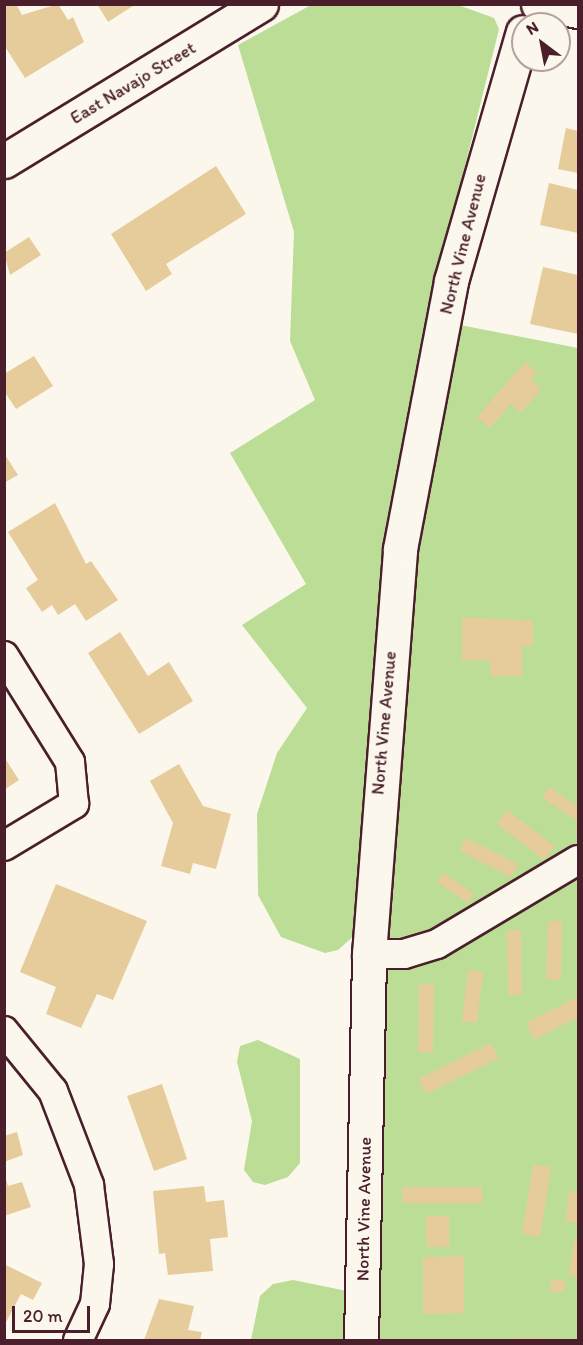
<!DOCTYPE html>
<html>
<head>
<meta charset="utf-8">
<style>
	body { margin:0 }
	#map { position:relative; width:583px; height:1345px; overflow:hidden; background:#fbf7ec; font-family:Itim,sans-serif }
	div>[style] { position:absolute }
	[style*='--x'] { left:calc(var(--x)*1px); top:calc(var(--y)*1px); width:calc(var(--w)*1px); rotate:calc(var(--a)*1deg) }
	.green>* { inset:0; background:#bbdd96 }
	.building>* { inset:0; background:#e6cc9b }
	.roads { filter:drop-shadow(2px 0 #4a1f2b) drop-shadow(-2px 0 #4a1f2b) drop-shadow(0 2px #4a1f2b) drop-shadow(0 -2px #4a1f2b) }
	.minor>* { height:28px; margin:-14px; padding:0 14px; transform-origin:14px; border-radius:14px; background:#fbf7ec }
	.tertiary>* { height:33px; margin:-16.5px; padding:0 16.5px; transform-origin:16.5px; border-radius:16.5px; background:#fbf7ec }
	span { translate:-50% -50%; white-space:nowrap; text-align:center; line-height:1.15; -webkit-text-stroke:4.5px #fbf7ec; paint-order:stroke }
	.street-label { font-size:18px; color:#4a1f2b }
	.frame { position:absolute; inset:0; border:6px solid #4a1f2b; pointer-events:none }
	.north { position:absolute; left:511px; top:12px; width:60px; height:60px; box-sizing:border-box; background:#fbf7ec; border:2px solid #b4a19f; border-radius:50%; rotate:328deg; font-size:16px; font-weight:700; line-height:24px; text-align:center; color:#4a1f2b }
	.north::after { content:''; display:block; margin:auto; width:21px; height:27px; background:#4a1f2b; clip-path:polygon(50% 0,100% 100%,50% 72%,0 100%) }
	.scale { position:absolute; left:12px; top:1306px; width:78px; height:27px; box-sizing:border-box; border:3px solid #4a1f2b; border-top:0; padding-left:8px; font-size:18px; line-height:21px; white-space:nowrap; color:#4a1f2b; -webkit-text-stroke:4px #fbf7ec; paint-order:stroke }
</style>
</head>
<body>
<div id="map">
	<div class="green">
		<div style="clip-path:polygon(311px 5px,458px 5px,494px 18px,499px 29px,431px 303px,385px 562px,356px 934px,338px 950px,325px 953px,281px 937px,258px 895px,257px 814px,277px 753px,307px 708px,242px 625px,306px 584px,230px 453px,315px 400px,290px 341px,294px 232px,238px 45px)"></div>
		<div style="clip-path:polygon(455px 324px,578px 348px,578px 1340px,375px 1340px,384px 974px,411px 575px)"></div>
		<div style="clip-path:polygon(258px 1040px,300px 1059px,300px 1163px,288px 1177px,265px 1185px,253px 1182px,244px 1170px,252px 1121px,237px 1062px,240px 1046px)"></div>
		<div style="clip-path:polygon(293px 1280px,347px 1291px,345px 1340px,251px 1340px,260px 1296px,273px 1284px)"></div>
	</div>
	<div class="building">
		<div style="clip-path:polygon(4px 4px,16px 4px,22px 15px,58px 4px,68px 20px,73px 17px,84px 42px,25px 78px,4px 45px)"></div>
		<div style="clip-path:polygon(97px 4px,136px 4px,108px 22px)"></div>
		<div style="clip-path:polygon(566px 128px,578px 131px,578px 173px,558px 169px)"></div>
		<div style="clip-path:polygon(216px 166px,246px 214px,166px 264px,172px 274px,146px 291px,111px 234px)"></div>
		<div style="clip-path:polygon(549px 183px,578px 190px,578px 233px,540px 225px)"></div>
		<div style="clip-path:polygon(29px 237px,41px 255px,10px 275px,4px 253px)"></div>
		<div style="clip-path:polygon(543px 267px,578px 275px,578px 334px,530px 324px)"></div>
		<div style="clip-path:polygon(34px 356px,53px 386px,16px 409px,4px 391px,4px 374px)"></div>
		<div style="clip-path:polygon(525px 362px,537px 373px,531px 380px,542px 389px,521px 413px,511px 404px,490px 428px,477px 417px)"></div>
		<div style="clip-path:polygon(4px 453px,18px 475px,4px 483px)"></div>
		<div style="clip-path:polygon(55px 503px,86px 564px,91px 561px,118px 600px,86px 621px,75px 604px,58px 615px,52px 605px,42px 612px,26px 588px,38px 580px,8px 532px)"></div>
		<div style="clip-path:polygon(462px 617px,533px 621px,533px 646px,522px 646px,522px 676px,490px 676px,490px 661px,462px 660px)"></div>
		<div style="clip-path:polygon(120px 632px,148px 676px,169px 662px,193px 701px,139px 734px,88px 653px)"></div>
		<div style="clip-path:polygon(4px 757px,19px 780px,4px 790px)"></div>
		<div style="clip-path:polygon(179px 764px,203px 806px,231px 814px,216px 869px,193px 863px,190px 874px,161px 866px,173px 823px,150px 781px)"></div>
		<div style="clip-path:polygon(549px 787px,578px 806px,578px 821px,542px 798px)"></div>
		<div style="clip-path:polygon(507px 810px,555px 846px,544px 860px,497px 824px)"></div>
		<div style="clip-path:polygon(466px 838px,518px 864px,511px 877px,460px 851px)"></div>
		<div style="clip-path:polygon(443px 873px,474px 894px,468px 903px,437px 882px)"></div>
		<div style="clip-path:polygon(56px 884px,147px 921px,113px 1000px,97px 994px,81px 1028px,46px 1014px,56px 987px,20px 972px)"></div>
		<div style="clip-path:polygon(548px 921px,562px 921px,561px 980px,546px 979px)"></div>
		<div style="clip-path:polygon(507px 930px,521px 930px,522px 995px,508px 995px)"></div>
		<div style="clip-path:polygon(468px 970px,483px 972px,477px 1023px,462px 1021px)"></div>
		<div style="clip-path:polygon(419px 984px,434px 984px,433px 1053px,418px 1052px)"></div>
		<div style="clip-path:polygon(578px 997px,578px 1017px,534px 1040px,526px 1023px)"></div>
		<div style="clip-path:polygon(491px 1043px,499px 1058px,426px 1094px,418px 1079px)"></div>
		<div style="clip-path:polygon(162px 1084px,187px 1159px,154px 1171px,127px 1096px)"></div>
		<div style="clip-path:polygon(17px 1132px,23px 1155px,4px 1162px,4px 1136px)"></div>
		<div style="clip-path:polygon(533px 1165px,551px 1167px,540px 1237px,522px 1234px)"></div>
		<div style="clip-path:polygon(5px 1176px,8px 1186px,22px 1182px,31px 1207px,4px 1216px)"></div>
		<div style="clip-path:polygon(204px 1186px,206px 1202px,224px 1200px,228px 1237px,210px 1239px,213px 1271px,168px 1275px,165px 1253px,159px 1254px,153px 1191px)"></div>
		<div style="clip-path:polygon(402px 1187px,482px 1187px,482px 1203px,402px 1203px)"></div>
		<div style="clip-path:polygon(569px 1191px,578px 1192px,578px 1223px,566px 1221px)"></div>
		<div style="clip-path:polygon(426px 1216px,449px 1216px,449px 1247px,427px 1247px)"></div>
		<div style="clip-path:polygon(574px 1239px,578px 1240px,578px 1276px,569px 1275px)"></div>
		<div style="clip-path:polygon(464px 1256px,464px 1313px,423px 1314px,423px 1257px)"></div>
		<div style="clip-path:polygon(4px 1264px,42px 1283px,33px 1300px,21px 1294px,4px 1326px)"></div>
		<div style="clip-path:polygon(551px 1279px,565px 1280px,564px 1292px,550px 1292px)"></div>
		<div style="clip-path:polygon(159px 1299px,194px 1306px,188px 1330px,202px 1332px,200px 1340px,144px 1340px)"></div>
		<div style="clip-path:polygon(512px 1338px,548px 1338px,548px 1340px,512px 1340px)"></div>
	</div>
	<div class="roads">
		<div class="minor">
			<div style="--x:4;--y:656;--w:125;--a:58.1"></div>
			<div style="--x:70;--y:762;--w:42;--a:84.6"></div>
			<div style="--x:4;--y:846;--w:82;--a:-31"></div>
			<div style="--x:369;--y:954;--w:35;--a:0"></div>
			<div style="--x:404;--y:954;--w:34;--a:-17"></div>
			<div style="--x:437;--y:944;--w:164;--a:-30.8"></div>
			<div style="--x:4;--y:1031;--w:77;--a:50.8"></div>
			<div style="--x:53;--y:1091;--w:101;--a:69"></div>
			<div style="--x:89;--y:1185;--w:80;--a:82.8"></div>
			<div style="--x:99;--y:1264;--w:40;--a:95.7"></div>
			<div style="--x:95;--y:1304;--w:40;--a:115"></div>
		</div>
		<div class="tertiary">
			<div style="--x:538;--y:4;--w:41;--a:9.9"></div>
			<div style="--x:4;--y:161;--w:301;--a:-31.4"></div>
			<div style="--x:361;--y:1340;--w:386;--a:-88.8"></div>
			<div style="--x:369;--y:954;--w:406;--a:-85.6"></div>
			<div style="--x:400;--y:549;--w:273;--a:-79.2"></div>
			<div style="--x:451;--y:281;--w:259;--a:-73.9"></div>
		</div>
	</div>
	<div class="street-label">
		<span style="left:133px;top:83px;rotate:-31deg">East Navajo Street</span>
		<span style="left:463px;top:244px;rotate:-76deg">North Vine Avenue</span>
		<span style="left:384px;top:723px;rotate:-85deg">North Vine Avenue</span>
		<span style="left:364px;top:1209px;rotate:-89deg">North Vine Avenue</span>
	</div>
	<div class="frame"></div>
	<div class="north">N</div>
	<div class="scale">20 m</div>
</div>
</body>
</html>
